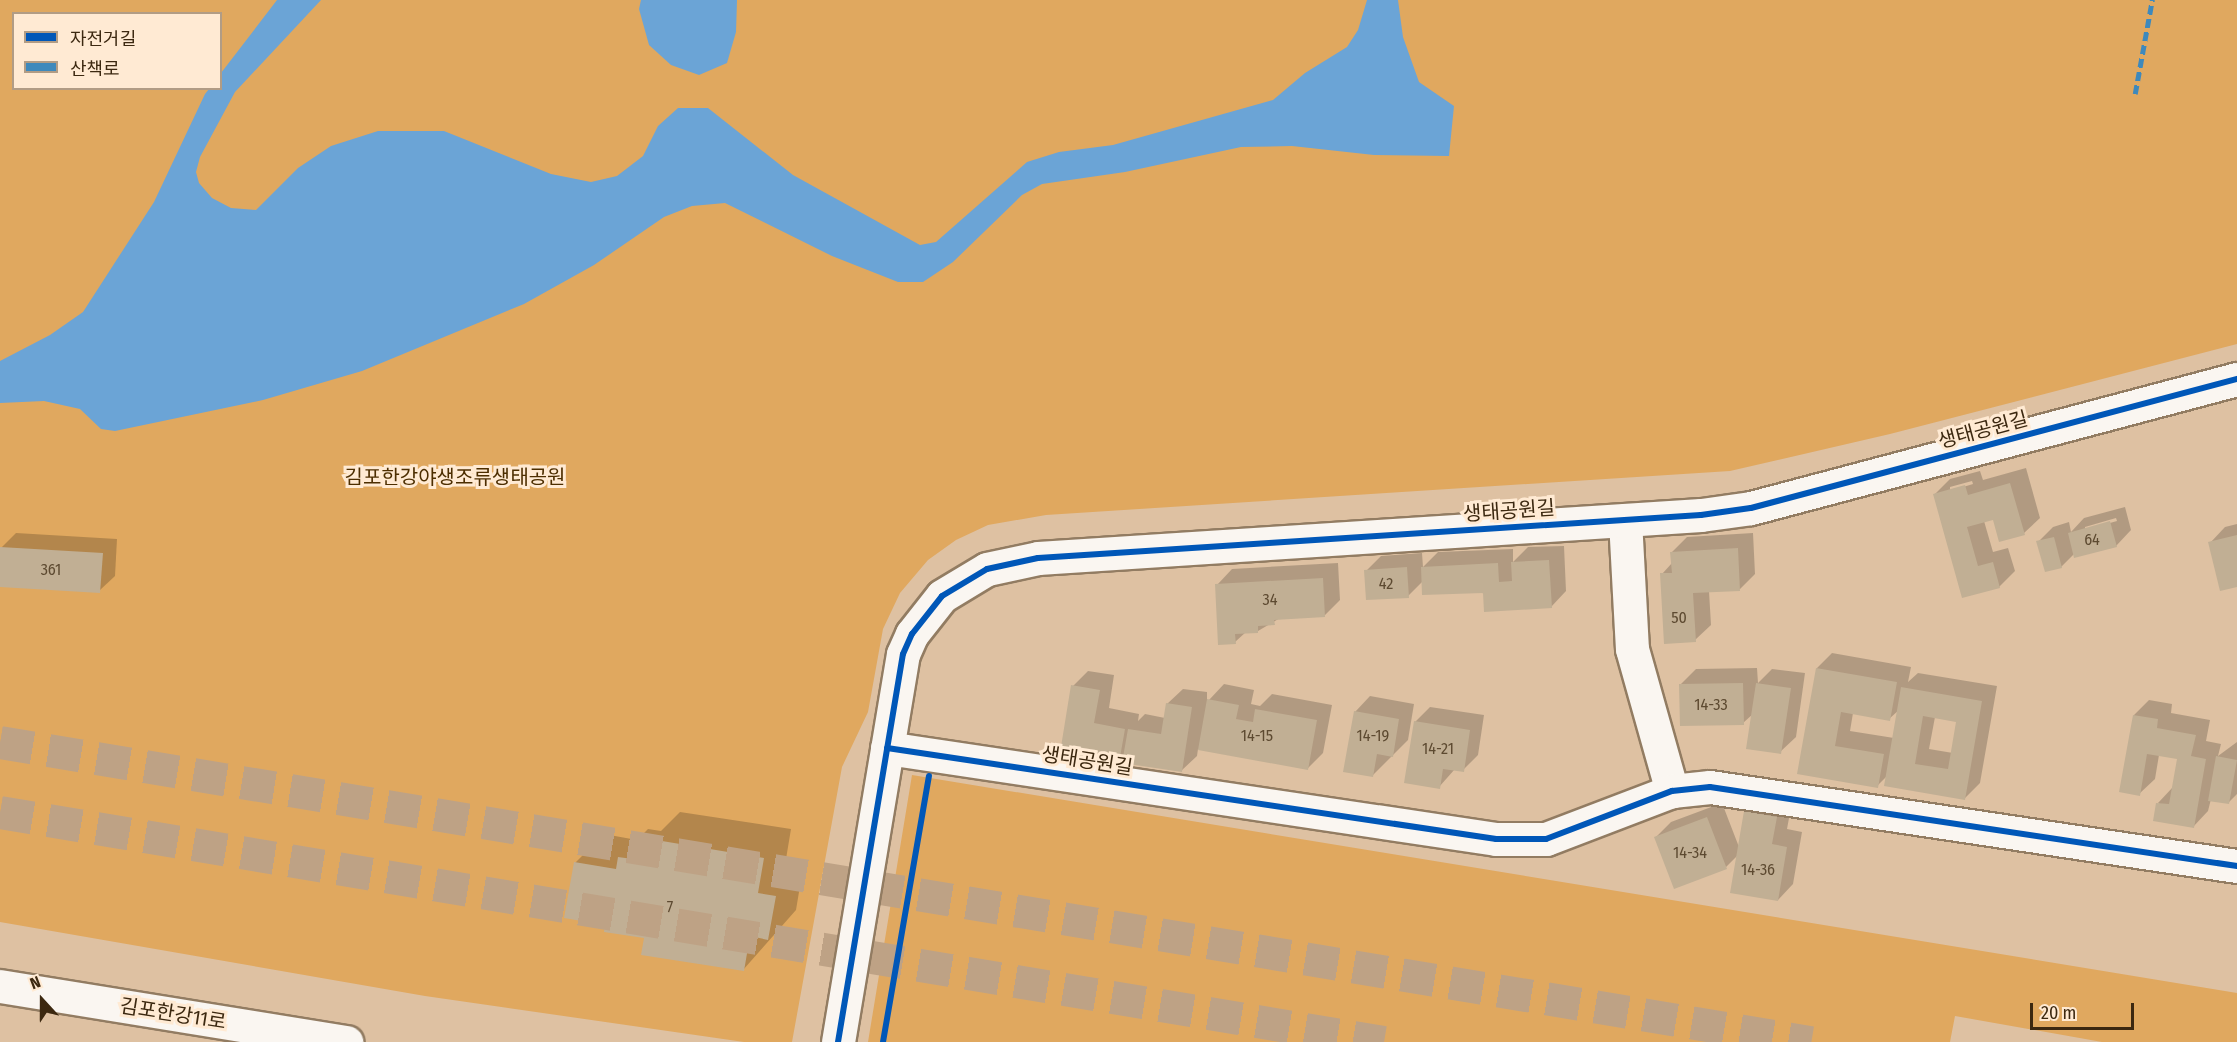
<!DOCTYPE html>
<html>
<head>
<meta charset="utf-8">
<style>
	body { margin:0 }
	#map { position:relative; width:2237px; height:1042px; overflow:hidden; background:#dec1a2; font-family:"Fira Sans Condensed","Noto Sans KR",sans-serif }
	div>[style] { position:absolute }
	[style*='--x'] { left:calc(var(--x)*1px); top:calc(var(--y)*1px); width:calc(var(--w)*1px); rotate:calc(var(--a)*1deg) }
	.green>* { inset:0; background:#e0a85f }
	.water>* { inset:0; background:#6ba4d6 }
	.shadow>* { inset:0; background:#0003 }
	.building>* { inset:0; background:#c1af94 }
	.highway-tunnel>* { height:33px; margin-top:-16.5px; transform-origin:0; background:repeating-linear-gradient(90deg,#bea285 0 33px,transparent 0 49px) }
	.roads { filter:drop-shadow(2px 0 #927c62) drop-shadow(-2px 0 #927c62) drop-shadow(0 2px #927c62) drop-shadow(0 -2px #927c62) }
	.street>* { height:33px; margin:-16.5px; padding:0 16.5px; transform-origin:16.5px; border-radius:16.5px; background:#faf6f1 }
	.secondary>* { height:33px; margin:-16.5px; padding:0 16.5px; transform-origin:16.5px; border-radius:16.5px; background:#faf6f1 }
	.quiet>* { height:4.5px; margin-top:-2.25px; transform-origin:0; background:repeating-linear-gradient(90deg,#3e89bc 0 9px,transparent 0 13.5px) }
	.cycleway>* { height:6px; margin:-3px; padding:0 3px; transform-origin:3px; border-radius:3px; background:#0057b8 }
	span { translate:-50% -50%; white-space:nowrap; text-align:center; line-height:1.15; -webkit-text-stroke:6px #ffead3; paint-order:stroke }
	.number-label { font-size:16px; color:#5d4a31 }
	.number-label span { -webkit-text-stroke-width:0 }
	.street-label { font-size:20px; color:#3c2810 }
	.park-label { font-size:20px; color:#4d2e00 }
	.legend { position:absolute; left:12px; top:12px; width:210px; height:78px; box-sizing:border-box; background:#ffead3; border:2px solid #b19c85; margin:0; padding:8px 10px; list-style:none; font-size:18px; color:#3c2810 }
	.legend li { display:flex; align-items:center; gap:12px; height:30px }
	.legend b { width:30px; border:2px solid #b19c85 }
	.north { position:absolute; left:12px; top:970px; width:60px; height:60px; -webkit-text-stroke:4px #ffead3; paint-order:stroke; rotate:339deg; font-size:16px; font-weight:700; line-height:24px; text-align:center; color:#3c2810 }
	.north::after { content:''; display:block; margin:auto; width:21px; height:27px; background:#3c2810; clip-path:polygon(50% 0,100% 100%,50% 72%,0 100%) }
	.scale { position:absolute; left:2030px; top:1003px; width:104px; height:27px; box-sizing:border-box; border:3px solid #3c2810; border-top:0; padding-left:8px; font-size:18px; line-height:21px; white-space:nowrap; color:#3c2810; -webkit-text-stroke:4px #ffead3; paint-order:stroke }
</style>
</head>
<body>
<div id="map">
	<div class="green">
		<div style="clip-path:polygon(evenodd,0 0,2237px 0,2237px 344px,1890px 434px,1730px 471px,1046px 515px,988px 525px,956px 540px,928px 560px,900px 593px,883px 629px,868px 712px,842px 767px,792px 1042px,744px 1042px,425px 996px,0 922px,0 0,14px 14px,220px 14px,220px 88px,14px 88px,14px 14px)"></div>
		<div style="clip-path:polygon(912px 775px,2237px 993px,2237px 1042px,2102px 1042px,1955px 1016px,1950px 1042px,868px 1042px)"></div>
	</div>
	<div class="water">
		<div style="clip-path:polygon(277px 0,321px 0,235px 92px,200px 157px,196px 172px,199px 183px,212px 198px,231px 208px,256px 210px,298px 168px,331px 146px,378px 131px,444px 131px,551px 174px,591px 182px,617px 176px,643px 156px,658px 126px,678px 108px,708px 108px,793px 175px,920px 245px,936px 242px,1027px 162px,1059px 152px,1113px 145px,1273px 100px,1305px 73px,1347px 47px,1358px 30px,1367px 0,1398px 0,1403px 37px,1419px 82px,1454px 106px,1449px 156px,1374px 155px,1292px 146px,1241px 147px,1125px 172px,1042px 184px,1022px 195px,953px 262px,923px 282px,898px 282px,832px 256px,725px 203px,692px 206px,664px 217px,594px 265px,524px 304px,362px 371px,263px 400px,115px 431px,101px 429px,80px 409px,44px 401px,0 403px,0 361px,50px 335px,83px 312px,154px 202px,205px 94px,209px 89px,220px 88px,221px 73px)"></div>
		<div style="clip-path:polygon(641px 0,737px 0,736px 32px,727px 63px,699px 75px,671px 65px,649px 45px,639px 9px)"></div>
	</div>
	<div class="shadow">
		<div style="clip-path:polygon(evenodd,2026px 468px,2040px 518px,2024px 533px,1994px 518px,1984px 521px,1993px 552px,2008px 548px,2015px 571px,1999px 587px,1963px 597px,1934px 495px,1950px 479px,1980px 471px,1983px 480px,2026px 468px,1972px 481px,1973px 484px,1950px 491px,1950px 487px,1972px 481px)"></div>
		<div style="clip-path:polygon(evenodd,2125px 507px,2131px 530px,2116px 546px,2074px 554px,2061px 567px,2038px 542px,2053px 527px,2069px 522px,2071px 532px,2084px 518px,2125px 507px,2116px 518px,2117px 521px,2085px 530px,2085px 527px,2116px 518px)"></div>
		<div style="clip-path:polygon(2237px 524px,2237px 585px,2210px 543px,2225px 527px)"></div>
		<div style="clip-path:polygon(16px 533px,117px 539px,115px 576px,99px 591px,0 585px,1px 548px)"></div>
		<div style="clip-path:polygon(1753px 533px,1755px 574px,1740px 589px,1709px 591px,1711px 625px,1695px 640px,1662px 574px,1672px 563px,1672px 552px,1687px 537px)"></div>
		<div style="clip-path:polygon(1564px 546px,1566px 591px,1551px 607px,1423px 581px,1408px 596px,1366px 571px,1381px 556px,1422px 553px,1423px 567px,1438px 552px,1513px 549px,1513px 562px,1528px 547px)"></div>
		<div style="clip-path:polygon(1338px 563px,1340px 600px,1325px 615px,1280px 618px,1258px 631px,1246px 632px,1235px 642px,1217px 585px,1232px 569px)"></div>
		<div style="clip-path:polygon(evenodd,1832px 653px,1911px 667px,1908px 682px,1918px 673px,1997px 686px,1980px 783px,1965px 798px,1887px 776px,1877px 786px,1799px 773px,1817px 668px,1832px 653px,1899px 710px,1894px 738px,1850px 731px,1853px 713px,1889px 719px,1899px 710px,1832px 653px,1935px 717px,1958px 721px,1953px 753px,1929px 749px,1935px 717px)"></div>
		<div style="clip-path:polygon(1757px 668px,1758px 683px,1772px 669px,1805px 673px,1796px 737px,1780px 752px,1753px 714px,1743px 723px,1680px 685px,1696px 669px)"></div>
		<div style="clip-path:polygon(1088px 671px,1114px 675px,1109px 708px,1139px 714px,1138px 721px,1145px 714px,1165px 718px,1167px 704px,1183px 689px,1207px 692px,1207px 711px,1209px 700px,1224px 684px,1254px 690px,1251px 704px,1260px 706px,1272px 694px,1332px 705px,1323px 753px,1308px 768px,1198px 749px,1197px 756px,1181px 771px,1125px 755px,1119px 761px,1062px 752px,1073px 686px)"></div>
		<div style="clip-path:polygon(1370px 696px,1414px 704px,1408px 740px,1373px 775px,1355px 712px)"></div>
		<div style="clip-path:polygon(2149px 700px,2172px 704px,2171px 713px,2210px 720px,2206px 741px,2221px 744px,2218px 756px,2237px 742px,2237px 794px,2228px 803px,2211px 799px,2208px 811px,2193px 827px,2158px 803px,2173px 787px,2179px 758px,2159px 755px,2155px 779px,2139px 794px,2134px 715px)"></div>
		<div style="clip-path:polygon(1430px 707px,1484px 715px,1478px 755px,1463px 770px,1455px 769px,1439px 787px,1415px 722px)"></div>
		<div style="clip-path:polygon(1760px 797px,1792px 802px,1787px 829px,1802px 832px,1793px 884px,1778px 900px,1738px 855px,1726px 867px,1656px 837px,1671px 822px,1722px 803px,1739px 847px,1745px 812px)"></div>
		<div style="clip-path:polygon(680px 812px,791px 829px,785px 865px,803px 868px,796px 910px,743px 970px,607px 923px,575px 863px,604px 834px,637px 840px,648px 829px,661px 831px)"></div>
	</div>
	<div class="building">
		<div style="clip-path:polygon(2010px 483px,2025px 535px,1999px 542px,1993px 520px,1967px 527px,1978px 566px,1993px 562px,2000px 588px,1962px 598px,1933px 494px,1965px 485px,1968px 495px)"></div>
		<div style="clip-path:polygon(2110px 521px,2117px 547px,2074px 558px,2068px 533px)"></div>
		<div style="clip-path:polygon(2237px 535px,2237px 587px,2220px 591px,2208px 542px)"></div>
		<div style="clip-path:polygon(2054px 537px,2062px 568px,2045px 572px,2036px 541px)"></div>
		<div style="clip-path:polygon(0 547px,103px 553px,100px 593px,0 587px)"></div>
		<div style="clip-path:polygon(1738px 548px,1740px 591px,1693px 593px,1696px 642px,1664px 644px,1660px 573px,1672px 573px,1670px 552px)"></div>
		<div style="clip-path:polygon(1549px 560px,1552px 608px,1484px 612px,1483px 593px,1422px 595px,1421px 567px,1498px 563px,1499px 582px,1512px 581px,1511px 562px)"></div>
		<div style="clip-path:polygon(1407px 567px,1409px 598px,1366px 600px,1364px 570px)"></div>
		<div style="clip-path:polygon(1323px 578px,1325px 617px,1274px 620px,1275px 625px,1258px 626px,1258px 633px,1235px 634px,1236px 644px,1218px 645px,1215px 584px)"></div>
		<div style="clip-path:polygon(1816px 668px,1897px 682px,1890px 721px,1841px 712px,1835px 746px,1884px 754px,1878px 788px,1797px 774px)"></div>
		<div style="clip-path:polygon(1743px 683px,1744px 725px,1680px 726px,1679px 684px)"></div>
		<div style="clip-path:polygon(1756px 683px,1791px 688px,1781px 754px,1746px 749px)"></div>
		<div style="clip-path:polygon(1071px 685px,1100px 690px,1094px 723px,1125px 729px,1119px 763px,1060px 753px)"></div>
		<div style="clip-path:polygon(evenodd,1901px 687px,1982px 701px,1965px 800px,1884px 786px,1901px 687px,1923px 716px,1956px 722px,1948px 769px,1915px 764px,1923px 716px)"></div>
		<div style="clip-path:polygon(1207px 699px,1239px 705px,1236px 719px,1253px 722px,1255px 709px,1317px 720px,1308px 770px,1198px 750px)"></div>
		<div style="clip-path:polygon(1166px 703px,1192px 707px,1182px 772px,1122px 763px,1128px 729px,1161px 734px)"></div>
		<div style="clip-path:polygon(1354px 711px,1399px 719px,1393px 757px,1377px 754px,1373px 777px,1343px 772px)"></div>
		<div style="clip-path:polygon(2133px 715px,2158px 719px,2157px 728px,2196px 735px,2191px 756px,2206px 759px,2194px 828px,2153px 821px,2156px 803px,2169px 804px,2177px 759px,2147px 754px,2140px 796px,2119px 792px)"></div>
		<div style="clip-path:polygon(1414px 721px,1470px 730px,1464px 772px,1443px 769px,1440px 789px,1404px 783px)"></div>
		<div style="clip-path:polygon(2216px 756px,2237px 760px,2229px 804px,2208px 801px)"></div>
		<div style="clip-path:polygon(1744px 811px,1777px 817px,1772px 844px,1787px 847px,1778px 901px,1730px 893px)"></div>
		<div style="clip-path:polygon(1707px 817px,1727px 869px,1674px 889px,1654px 837px)"></div>
		<div style="clip-path:polygon(650px 839px,764px 858px,758px 893px,776px 896px,768px 940px,750px 936px,744px 971px,641px 955px,644px 938px,604px 932px,605px 925px,564px 918px,574px 862px,616px 869px,618px 857px,647px 861px)"></div>
	</div>
	<div class="highway-tunnel">
		<div style="--x:0;--y:742;--w:1836;--a:9.41"></div>
		<div style="--x:0;--y:812;--w:1403;--a:9.44"></div>
	</div>
	<div class="roads">
		<div class="street">
			<div style="--x:1625;--y:520;--w:129;--a:86.9"></div>
			<div style="--x:1632;--y:649;--w:148;--a:74.3"></div>
			<div style="--x:887;--y:748;--w:616;--a:8.5"></div>
			<div style="--x:1496;--y:839;--w:50;--a:0"></div>
			<div style="--x:1546;--y:839;--w:135;--a:-20.9"></div>
			<div style="--x:1672;--y:791;--w:38;--a:-6"></div>
			<div style="--x:1710;--y:787;--w:533;--a:8.53"></div>
			<div style="--x:838;--y:1042;--w:393;--a:-80.5"></div>
			<div style="--x:903;--y:654;--w:22;--a:-66"></div>
			<div style="--x:912;--y:634;--w:48;--a:-51.7"></div>
			<div style="--x:942;--y:596;--w:52;--a:-31"></div>
			<div style="--x:987;--y:569;--w:52;--a:-12.2"></div>
			<div style="--x:1038;--y:558;--w:664;--a:-3.71"></div>
			<div style="--x:1701;--y:515;--w:50;--a:-8"></div>
			<div style="--x:1751;--y:508;--w:503;--a:-14.87"></div>
		</div>
		<div class="secondary">
			<div style="--x:0;--y:986;--w:351;--a:9.2"></div>
		</div>
	</div>
	<div class="quiet">
		<div style="--x:2135;--y:94;--w:96;--a:-79.7"></div>
	</div>
	<div class="cycleway">
		<div style="--x:887;--y:748;--w:616;--a:8.5"></div>
		<div style="--x:1496;--y:839;--w:50;--a:0"></div>
		<div style="--x:1546;--y:839;--w:135;--a:-20.9"></div>
		<div style="--x:1672;--y:791;--w:38;--a:-6"></div>
		<div style="--x:1710;--y:787;--w:533;--a:8.53"></div>
		<div style="--x:838;--y:1042;--w:393;--a:-80.5"></div>
		<div style="--x:903;--y:654;--w:22;--a:-66"></div>
		<div style="--x:912;--y:634;--w:48;--a:-51.7"></div>
		<div style="--x:942;--y:596;--w:52;--a:-31"></div>
		<div style="--x:987;--y:569;--w:52;--a:-12.2"></div>
		<div style="--x:1038;--y:558;--w:664;--a:-3.71"></div>
		<div style="--x:1701;--y:515;--w:50;--a:-8"></div>
		<div style="--x:1751;--y:508;--w:503;--a:-14.87"></div>
		<div style="--x:883;--y:1042;--w:270;--a:-80.2"></div>
	</div>
	<div class="number-label">
		<span style="left:2092px;top:540px">64</span>
		<span style="left:51px;top:570px">361</span>
		<span style="left:1386px;top:584px">42</span>
		<span style="left:1270px;top:600px">34</span>
		<span style="left:1679px;top:618px">50</span>
		<span style="left:1711px;top:705px">14-33</span>
		<span style="left:1257px;top:736px">14-15</span>
		<span style="left:1373px;top:736px">14-19</span>
		<span style="left:1438px;top:749px">14-21</span>
		<span style="left:1690px;top:853px">14-34</span>
		<span style="left:1758px;top:870px">14-36</span>
		<span style="left:670px;top:907px">7</span>
	</div>
	<div class="street-label">
		<span style="left:1983px;top:430px;rotate:-15deg">생태공원길</span>
		<span style="left:1509px;top:511px;rotate:-4deg">생태공원길</span>
		<span style="left:1087px;top:761px;rotate:9deg">생태공원길</span>
		<span style="left:173px;top:1014px;rotate:9deg">김포한강11로</span>
	</div>
	<div class="park-label">
		<span style="left:455px;top:477px">김포한강야생조류생태공원</span>
	</div>
	<ul class="legend">
	<li><b style="height:8px;background:#0057b8"></b>자전거길</li>
	<li><b style="height:8px;background:#3e89bc"></b>산책로</li>
	</ul>
	<div class="north">N</div>
	<div class="scale">20 m</div>
</div>
</body>
</html>
